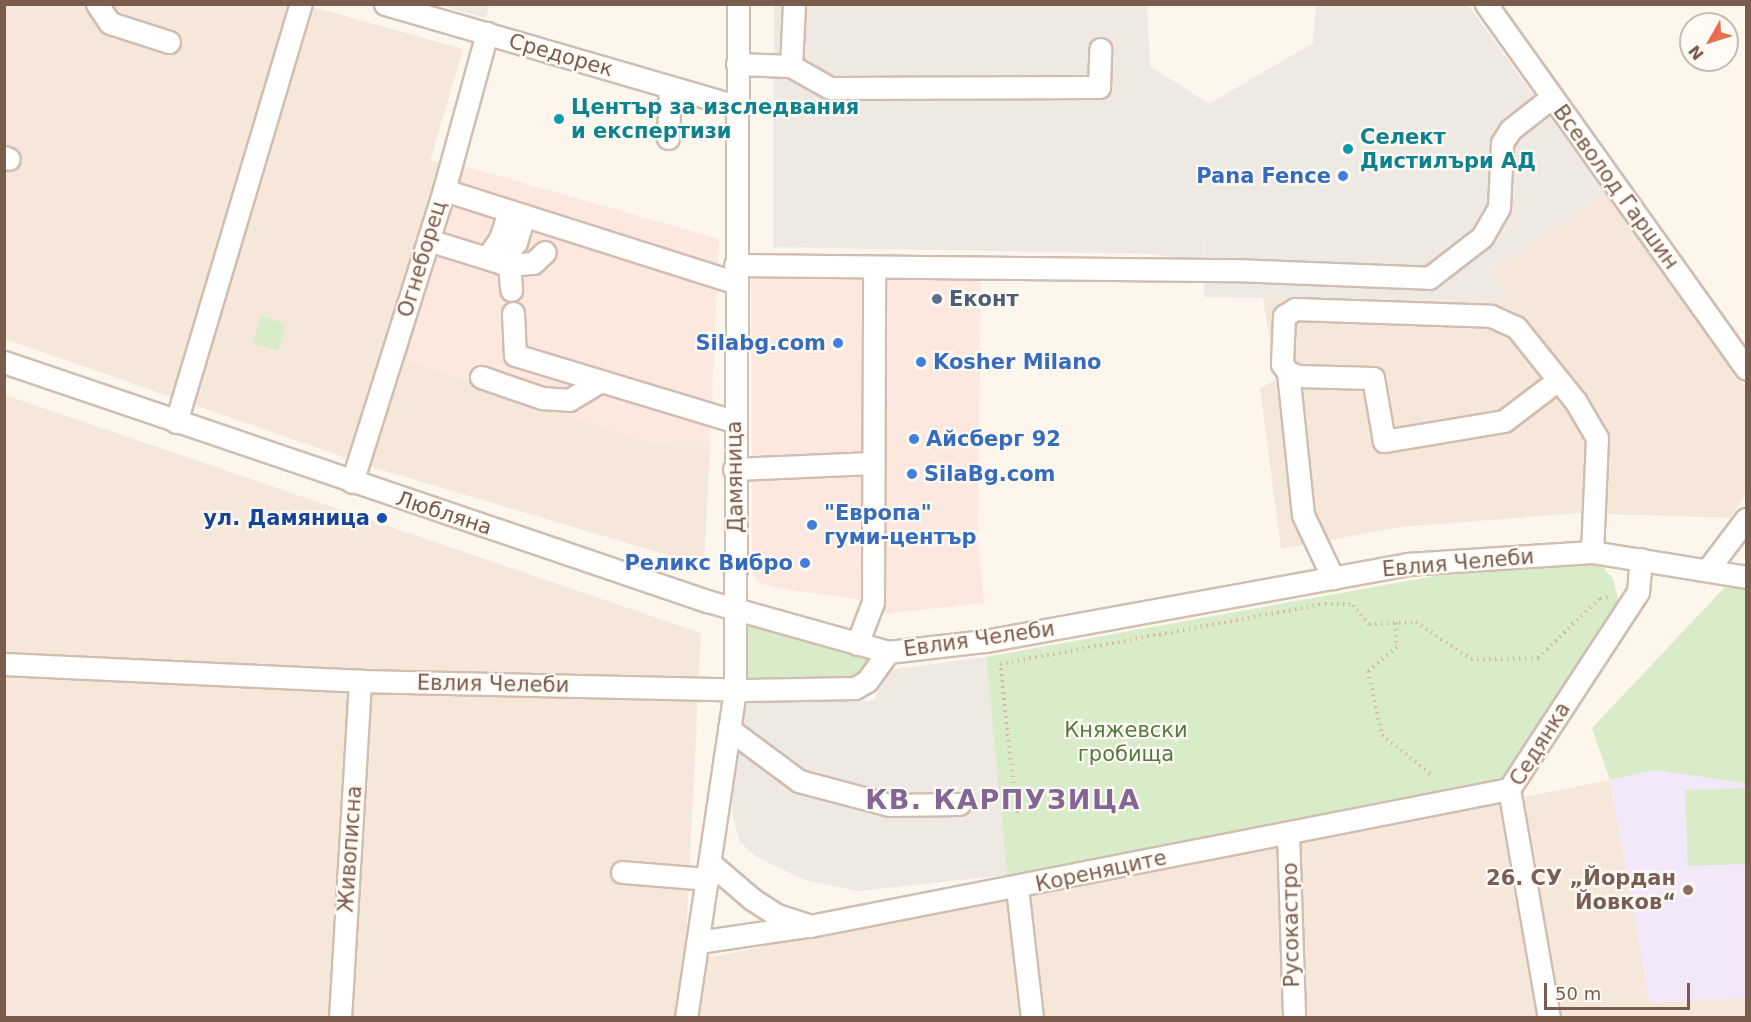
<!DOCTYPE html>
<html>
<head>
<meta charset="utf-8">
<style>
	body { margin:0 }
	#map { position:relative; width:1751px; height:1022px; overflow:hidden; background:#fdf6ec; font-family:"DejaVu Sans",sans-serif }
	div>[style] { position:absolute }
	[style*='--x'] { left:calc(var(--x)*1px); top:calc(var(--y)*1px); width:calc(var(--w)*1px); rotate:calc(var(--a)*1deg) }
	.residential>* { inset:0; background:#f5e8da }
	.commercial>* { inset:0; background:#fde8e0 }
	.industrial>* { inset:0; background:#efe9e4 }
	.education>* { inset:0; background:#f3e8fa }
	.green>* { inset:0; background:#d8ecc9 }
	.path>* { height:4px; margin-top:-2px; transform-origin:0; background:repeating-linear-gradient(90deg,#d9b8a5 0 1.5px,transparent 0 6px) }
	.roads { filter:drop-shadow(2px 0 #d1beb0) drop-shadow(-2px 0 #d1beb0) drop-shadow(0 2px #d1beb0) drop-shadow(0 -2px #d1beb0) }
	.minor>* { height:21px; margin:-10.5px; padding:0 10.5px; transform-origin:10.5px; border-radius:10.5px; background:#fff }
	.dots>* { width:16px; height:16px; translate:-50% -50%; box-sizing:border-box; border:3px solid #fffaf3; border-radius:50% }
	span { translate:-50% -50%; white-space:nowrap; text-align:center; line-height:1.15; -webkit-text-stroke:4.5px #fffaf3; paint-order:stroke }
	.street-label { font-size:21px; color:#7a5c4d }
	.culture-label { font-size:21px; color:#0d838f; font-weight:700 }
	.left { translate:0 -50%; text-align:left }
	.shop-label { font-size:21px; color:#366cbe; font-weight:700 }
	.right { translate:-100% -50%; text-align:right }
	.service-label { font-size:21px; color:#4e5e75; font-weight:700 }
	.transit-label { font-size:21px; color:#164399; font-weight:700 }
	.park-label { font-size:21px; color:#537a41 }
	.education-label { font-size:21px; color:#785e54; font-weight:700 }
	.district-label { font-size:27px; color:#846695; font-weight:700; letter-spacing:1.5px }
	.frame { position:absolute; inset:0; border:6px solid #7a5c4d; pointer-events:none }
	.north { position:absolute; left:1679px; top:12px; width:60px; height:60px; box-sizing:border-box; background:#fffaf3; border:2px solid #cabbb1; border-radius:50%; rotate:231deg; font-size:16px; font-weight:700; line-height:24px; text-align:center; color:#7a5c4d }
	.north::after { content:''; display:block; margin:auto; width:21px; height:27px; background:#e76f51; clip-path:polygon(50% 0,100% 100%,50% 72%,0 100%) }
	.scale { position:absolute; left:1544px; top:983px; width:146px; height:27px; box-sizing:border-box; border:3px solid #7a5c4d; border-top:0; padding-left:8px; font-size:18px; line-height:21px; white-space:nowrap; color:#7a5c4d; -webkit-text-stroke:4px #fffaf3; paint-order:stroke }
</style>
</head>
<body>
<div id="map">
	<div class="residential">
		<div style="clip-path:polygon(5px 5px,306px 5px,463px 49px,430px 161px,464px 166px,407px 360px,657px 445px,710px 446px,704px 566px,372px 467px,5px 339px)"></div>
		<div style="clip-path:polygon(1605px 193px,1746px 387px,1746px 493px,1730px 518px,1579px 513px,1400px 527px,1281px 549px,1260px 388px,1276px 380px,1263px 298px,1507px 300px,1487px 272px)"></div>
		<div style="clip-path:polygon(5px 395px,701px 633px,685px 962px,1610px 780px,1650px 1003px,1746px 998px,1746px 1018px,5px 1018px)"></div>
	</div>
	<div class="commercial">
		<div style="clip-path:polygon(464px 166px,719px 239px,710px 446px,657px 445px,407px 360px)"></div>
		<div style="clip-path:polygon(751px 273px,981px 277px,978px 537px,984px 603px,882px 614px,856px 599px,775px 588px,760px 583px,752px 574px)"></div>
	</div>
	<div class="industrial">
		<div style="clip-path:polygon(440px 5px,489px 5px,486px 18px)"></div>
		<div style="clip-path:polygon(774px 5px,1147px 5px,1150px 66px,1209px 104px,1313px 43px,1316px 5px,1468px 5px,1605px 193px,1487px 272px,1508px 300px,1204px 297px,1206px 202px,1204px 262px,1152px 254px,773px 247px)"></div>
		<div style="clip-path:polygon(986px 657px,1007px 875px,858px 891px,805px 880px,758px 858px,740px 842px,733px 818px,731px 793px,734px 742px,746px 694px,874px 701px,888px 670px)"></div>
	</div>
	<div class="education">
		<div style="clip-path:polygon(1654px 770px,1746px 783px,1746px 998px,1650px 1003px,1610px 780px)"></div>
	</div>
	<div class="green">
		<div style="clip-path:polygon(261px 316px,286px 324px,278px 351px,253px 343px)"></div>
		<div style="clip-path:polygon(1600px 563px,1613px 579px,1619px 603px,1503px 779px,1007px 875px,986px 657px,1457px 572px)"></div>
		<div style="clip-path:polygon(1725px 587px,1746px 590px,1746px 783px,1654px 770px,1610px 780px,1592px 728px)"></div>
		<div style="clip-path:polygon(737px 610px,888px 652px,861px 686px,735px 690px)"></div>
		<div style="clip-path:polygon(1746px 788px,1746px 864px,1688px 866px,1685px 790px)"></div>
	</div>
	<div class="path">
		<div style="--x:1396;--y:623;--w:24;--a:88"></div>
		<div style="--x:1397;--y:647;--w:38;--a:140"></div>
		<div style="--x:1368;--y:671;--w:66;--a:77.7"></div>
		<div style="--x:1382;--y:735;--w:65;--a:38.8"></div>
		<div style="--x:1017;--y:813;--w:150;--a:-96.5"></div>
		<div style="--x:1000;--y:664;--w:330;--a:-10.5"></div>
		<div style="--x:1325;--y:604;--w:28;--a:2"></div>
		<div style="--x:1353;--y:605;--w:25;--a:50"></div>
		<div style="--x:1369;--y:624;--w:47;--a:-2.4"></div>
		<div style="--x:1416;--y:622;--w:66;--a:33.9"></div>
		<div style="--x:1471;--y:659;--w:67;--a:-0.9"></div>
		<div style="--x:1538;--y:658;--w:86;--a:-44.1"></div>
		<div style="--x:1600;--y:598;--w:11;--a:-10"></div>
	</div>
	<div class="roads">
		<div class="minor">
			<div style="--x:97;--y:4;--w:23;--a:56"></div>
			<div style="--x:110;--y:23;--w:62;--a:17.9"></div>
			<div style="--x:385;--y:4;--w:366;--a:16.2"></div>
			<div style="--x:1486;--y:4;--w:448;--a:54.5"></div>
			<div style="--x:737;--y:64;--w:54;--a:2.1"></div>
			<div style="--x:791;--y:66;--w:45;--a:29.4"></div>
			<div style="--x:830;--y:88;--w:269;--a:-0.2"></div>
			<div style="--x:1099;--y:87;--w:38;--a:-88"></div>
			<div style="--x:791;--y:66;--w:62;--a:-87.2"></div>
			<div style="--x:668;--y:138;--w:51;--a:-87.8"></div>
			<div style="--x:4;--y:157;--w:5;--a:22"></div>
			<div style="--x:444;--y:190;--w:304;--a:17.6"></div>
			<div style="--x:428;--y:240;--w:85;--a:17.2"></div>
			<div style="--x:509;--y:265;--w:25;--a:85"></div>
			<div style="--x:487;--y:258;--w:23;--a:-56"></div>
			<div style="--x:500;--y:239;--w:29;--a:-72"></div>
			<div style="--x:500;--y:262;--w:26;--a:-51"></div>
			<div style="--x:516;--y:242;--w:28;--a:-73"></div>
			<div style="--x:509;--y:265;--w:24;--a:-5"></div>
			<div style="--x:533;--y:263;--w:16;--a:-43"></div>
			<div style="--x:735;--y:265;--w:499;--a:0.6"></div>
			<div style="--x:1234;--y:270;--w:195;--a:2.3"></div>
			<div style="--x:1429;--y:278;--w:67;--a:-37.7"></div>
			<div style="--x:1482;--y:237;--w:34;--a:-60"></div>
			<div style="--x:1499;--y:207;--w:64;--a:-87.3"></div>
			<div style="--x:1502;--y:143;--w:15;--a:-58"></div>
			<div style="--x:1510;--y:130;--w:53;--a:-38.2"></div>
			<div style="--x:513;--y:313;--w:42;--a:87.3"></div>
			<div style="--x:515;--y:355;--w:229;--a:16.8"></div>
			<div style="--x:4;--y:362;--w:743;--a:18.78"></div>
			<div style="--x:707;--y:601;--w:188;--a:15.7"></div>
			<div style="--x:888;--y:652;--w:98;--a:-6.5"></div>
			<div style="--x:985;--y:641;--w:429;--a:-10.3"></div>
			<div style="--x:1407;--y:564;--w:185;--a:-3.7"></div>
			<div style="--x:1592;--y:552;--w:156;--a:9.2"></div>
			<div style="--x:1288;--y:372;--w:144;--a:84"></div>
			<div style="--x:1303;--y:515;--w:70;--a:64.5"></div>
			<div style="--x:481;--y:377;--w:65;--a:19"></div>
			<div style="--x:542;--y:398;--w:27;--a:4"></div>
			<div style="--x:569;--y:400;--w:37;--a:-31"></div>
			<div style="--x:1558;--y:380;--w:68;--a:142.8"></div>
			<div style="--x:1504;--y:421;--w:122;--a:170.5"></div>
			<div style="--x:1384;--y:441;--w:64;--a:-99.9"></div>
			<div style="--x:1373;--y:378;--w:75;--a:-178.5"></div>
			<div style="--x:1298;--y:376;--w:11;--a:-158"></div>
			<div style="--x:1288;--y:372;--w:10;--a:-127"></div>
			<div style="--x:1282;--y:364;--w:48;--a:-87.6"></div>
			<div style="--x:1284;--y:316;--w:13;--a:-32"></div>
			<div style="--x:1295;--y:309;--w:196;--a:2"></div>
			<div style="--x:1491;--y:316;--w:27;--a:24"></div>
			<div style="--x:1516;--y:327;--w:96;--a:51.3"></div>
			<div style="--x:1576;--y:402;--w:42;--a:59.7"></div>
			<div style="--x:1597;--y:438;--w:114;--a:92.5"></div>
			<div style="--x:176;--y:422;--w:436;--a:-73.4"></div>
			<div style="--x:734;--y:469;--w:139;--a:-2.5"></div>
			<div style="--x:352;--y:482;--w:306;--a:-72.5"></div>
			<div style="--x:444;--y:190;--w:163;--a:-74.7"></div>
			<div style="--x:1708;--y:569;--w:63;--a:-52.8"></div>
			<div style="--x:857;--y:644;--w:45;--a:-69.1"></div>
			<div style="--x:873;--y:602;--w:334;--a:-89.8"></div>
			<div style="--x:4;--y:664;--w:356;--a:2.7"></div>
			<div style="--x:360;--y:681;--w:386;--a:1.3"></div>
			<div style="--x:746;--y:690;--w:109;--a:-1.1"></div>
			<div style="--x:855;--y:688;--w:14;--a:-30"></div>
			<div style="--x:867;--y:681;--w:36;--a:-54"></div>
			<div style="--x:729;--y:729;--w:87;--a:36.6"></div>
			<div style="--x:799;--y:781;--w:93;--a:14.9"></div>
			<div style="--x:889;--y:805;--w:70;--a:-0.8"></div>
			<div style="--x:1288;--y:833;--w:185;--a:88.1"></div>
			<div style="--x:710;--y:863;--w:55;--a:40.6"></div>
			<div style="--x:752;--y:899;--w:30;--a:33"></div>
			<div style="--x:777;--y:915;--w:35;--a:18"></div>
			<div style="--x:810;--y:926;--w:712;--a:-11.09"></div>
			<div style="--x:622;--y:872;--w:86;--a:4.7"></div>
			<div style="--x:1017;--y:888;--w:131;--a:83.4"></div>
			<div style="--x:698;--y:942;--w:109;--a:-8.4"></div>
			<div style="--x:340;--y:1018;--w:338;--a:-86.6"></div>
			<div style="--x:686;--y:1018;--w:332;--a:-81.5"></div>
			<div style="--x:735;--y:690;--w:686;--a:-89.75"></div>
			<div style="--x:1549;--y:1018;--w:232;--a:-99.9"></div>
			<div style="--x:1509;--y:789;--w:235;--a:-56.8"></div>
			<div style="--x:1638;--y:592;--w:33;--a:-85"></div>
		</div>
	</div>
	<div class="dots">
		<div style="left:559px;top:119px;background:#0f9aa8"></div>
		<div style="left:1348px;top:149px;background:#0f9aa8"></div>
		<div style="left:1343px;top:176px;background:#3f7fe0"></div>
		<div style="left:937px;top:299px;background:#5c6f8a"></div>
		<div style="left:838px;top:343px;background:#3f7fe0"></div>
		<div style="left:921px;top:362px;background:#3f7fe0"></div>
		<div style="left:914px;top:439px;background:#3f7fe0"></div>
		<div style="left:912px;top:474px;background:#3f7fe0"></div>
		<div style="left:382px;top:518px;background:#1a4fb4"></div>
		<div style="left:812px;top:525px;background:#3f7fe0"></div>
		<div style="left:805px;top:563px;background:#3f7fe0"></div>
		<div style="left:1688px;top:890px;background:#8d6e63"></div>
	</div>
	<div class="street-label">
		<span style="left:561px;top:55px;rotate:16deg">Средорек</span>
		<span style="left:1616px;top:187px;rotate:54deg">Всеволод Гаршин</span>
		<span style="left:422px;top:259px;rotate:-73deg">Огнеборец</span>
		<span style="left:735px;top:477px;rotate:-91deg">Дамяница</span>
		<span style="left:444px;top:513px;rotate:18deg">Любляна</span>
		<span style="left:1458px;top:563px;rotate:-5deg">Евлия Челеби</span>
		<span style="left:979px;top:639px;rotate:-8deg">Евлия Челеби</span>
		<span style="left:493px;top:684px;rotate:1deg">Евлия Челеби</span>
		<span style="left:1540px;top:744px;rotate:-58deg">Седянка</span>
		<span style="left:350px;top:849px;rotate:-86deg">Живописна</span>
		<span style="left:1101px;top:871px;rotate:-12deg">Кореняците</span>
		<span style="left:1291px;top:925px;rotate:-91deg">Русокастро</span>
	</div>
	<div class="culture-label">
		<span class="left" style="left:571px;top:119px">Център за изследвания<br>и експертизи</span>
		<span class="left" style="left:1360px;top:149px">Селект<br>Дистилъри АД</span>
	</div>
	<div class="shop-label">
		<span class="right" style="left:1331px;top:176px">Pana Fence</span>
		<span class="right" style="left:826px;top:343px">Silabg.com</span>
		<span class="left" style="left:933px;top:362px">Kosher Milano</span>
		<span class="left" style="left:926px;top:439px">Айсберг 92</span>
		<span class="left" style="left:924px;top:474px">SilaBg.com</span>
		<span class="left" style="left:824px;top:525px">"Европа"<br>гуми-център</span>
		<span class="right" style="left:793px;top:563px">Реликс Вибро</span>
	</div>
	<div class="service-label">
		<span class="left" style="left:949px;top:299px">Еконт</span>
	</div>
	<div class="transit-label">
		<span class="right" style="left:370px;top:518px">ул. Дамяница</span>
	</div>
	<div class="park-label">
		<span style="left:1126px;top:742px">Княжевски<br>гробища</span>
	</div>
	<div class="education-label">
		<span class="right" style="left:1676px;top:890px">26. СУ „Йордан<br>Йовков“</span>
	</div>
	<div class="district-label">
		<span style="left:1003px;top:800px">КВ. КАРПУЗИЦА</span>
	</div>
	<div class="frame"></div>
	<div class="north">N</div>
	<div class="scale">50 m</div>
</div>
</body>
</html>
